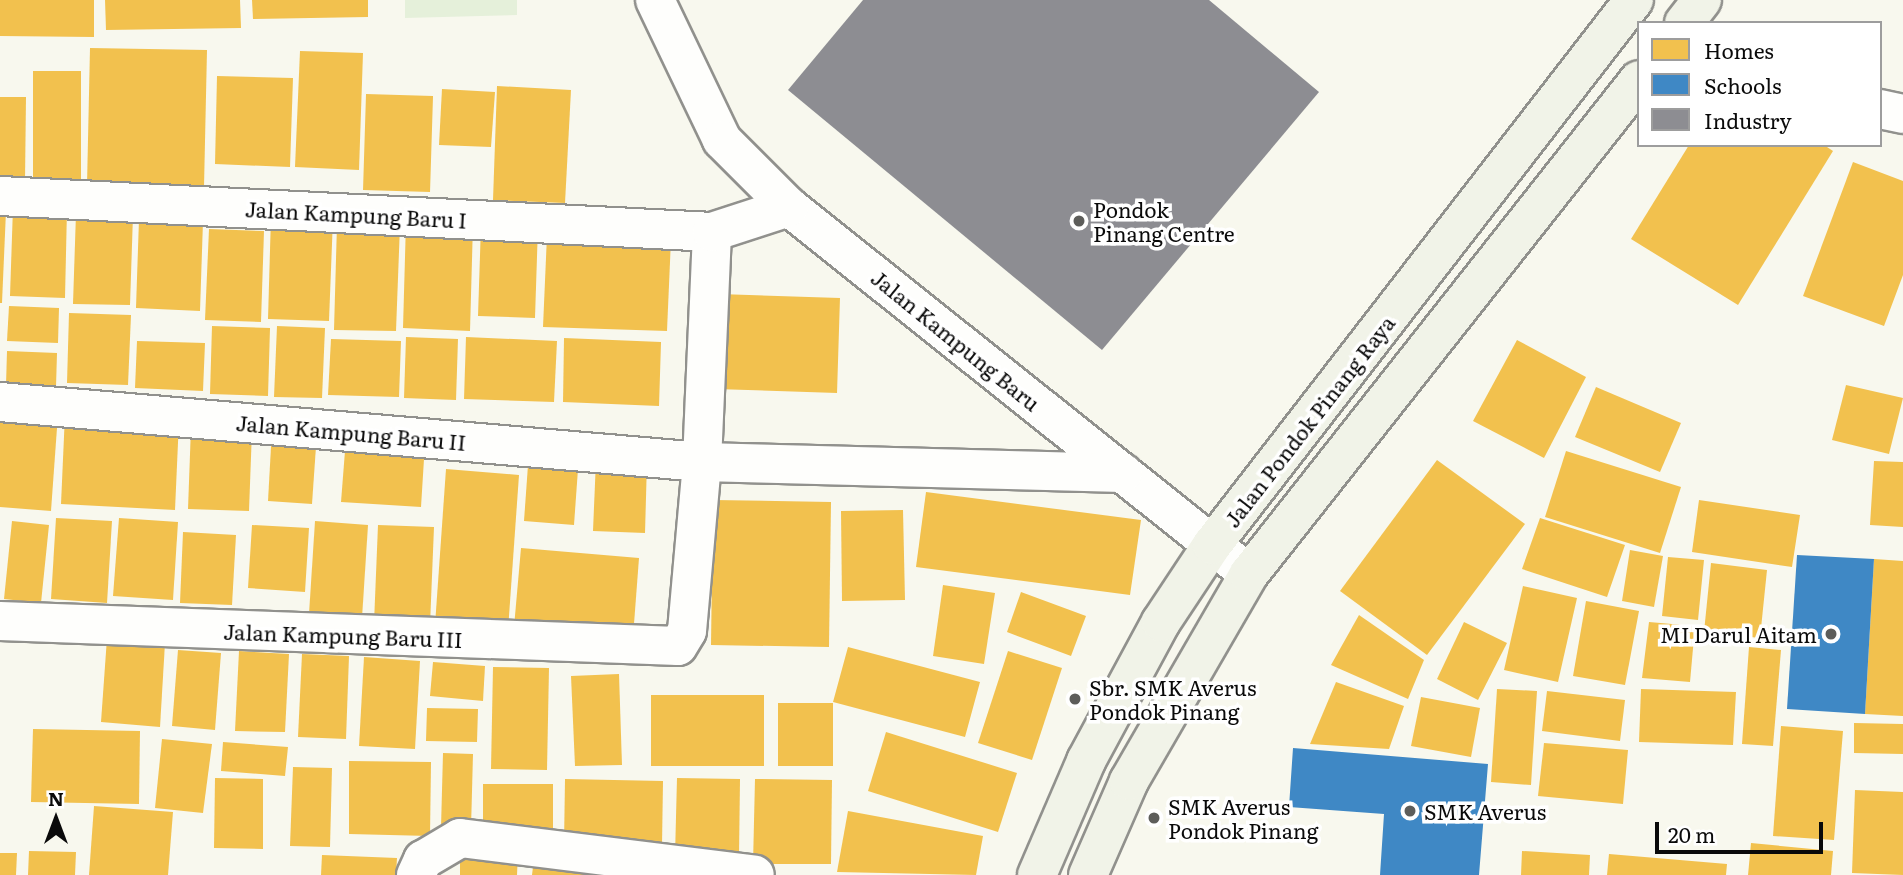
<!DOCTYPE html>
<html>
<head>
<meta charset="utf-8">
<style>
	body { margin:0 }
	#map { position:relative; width:1903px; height:875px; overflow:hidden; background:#f8f8ee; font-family:Literata,serif }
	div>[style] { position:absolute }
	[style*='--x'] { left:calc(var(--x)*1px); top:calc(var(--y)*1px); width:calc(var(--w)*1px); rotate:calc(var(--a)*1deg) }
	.pitch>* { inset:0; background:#e5f0da }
	.homes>* { inset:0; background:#f2c14e }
	.schools>* { inset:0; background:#3f88c5 }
	.industry>* { inset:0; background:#8d8d92 }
	.roads { filter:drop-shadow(2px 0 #91918d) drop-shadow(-2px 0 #91918d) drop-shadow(0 2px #91918d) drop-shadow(0 -2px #91918d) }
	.minor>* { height:38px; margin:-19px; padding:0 19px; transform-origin:19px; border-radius:19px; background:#fefefc }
	.secondary>* { height:38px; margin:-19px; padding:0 19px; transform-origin:19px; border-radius:19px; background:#f1f3e8 }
	.dots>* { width:19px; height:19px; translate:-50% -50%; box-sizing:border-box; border:4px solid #fff; border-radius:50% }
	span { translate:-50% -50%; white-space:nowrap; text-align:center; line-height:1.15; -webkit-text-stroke:7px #fff; paint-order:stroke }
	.poi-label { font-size:21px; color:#0a0a0a }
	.left { translate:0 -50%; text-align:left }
	.right { translate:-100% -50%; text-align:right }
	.street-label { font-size:21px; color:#0a0a0a }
	.legend { position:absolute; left:1637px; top:21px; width:245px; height:126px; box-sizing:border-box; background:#fff; border:2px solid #9d9d9d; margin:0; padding:9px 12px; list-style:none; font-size:21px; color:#0a0a0a }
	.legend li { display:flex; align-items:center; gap:14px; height:35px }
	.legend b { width:35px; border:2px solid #9d9d9d }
	.north { position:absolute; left:21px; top:784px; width:70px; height:70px; -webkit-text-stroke:5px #fff; paint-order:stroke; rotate:0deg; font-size:19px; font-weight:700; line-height:28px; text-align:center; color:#0a0a0a }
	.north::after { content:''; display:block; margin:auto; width:24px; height:32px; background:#0a0a0a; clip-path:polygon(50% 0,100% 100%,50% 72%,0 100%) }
	.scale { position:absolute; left:1655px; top:822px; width:168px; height:32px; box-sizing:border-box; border:4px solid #0a0a0a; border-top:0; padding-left:9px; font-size:21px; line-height:24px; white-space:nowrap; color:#0a0a0a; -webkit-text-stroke:5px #fff; paint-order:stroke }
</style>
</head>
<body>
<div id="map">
	<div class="pitch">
		<div style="clip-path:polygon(405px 0,517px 0,517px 15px,405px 18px)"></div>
	</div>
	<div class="homes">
		<div style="clip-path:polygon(0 0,94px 0,94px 37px,0 36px)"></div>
		<div style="clip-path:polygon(105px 0,240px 0,241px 28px,106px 30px)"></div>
		<div style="clip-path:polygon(252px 0,368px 0,368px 17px,253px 19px)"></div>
		<div style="clip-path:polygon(90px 48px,207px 50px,204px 187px,87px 185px)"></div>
		<div style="clip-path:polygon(300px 51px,363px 53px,359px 170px,295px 167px)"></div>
		<div style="clip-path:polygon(33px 71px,81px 71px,81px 183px,33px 183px)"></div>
		<div style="clip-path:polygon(217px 76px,293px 78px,290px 167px,215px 164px)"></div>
		<div style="clip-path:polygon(497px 86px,571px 90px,565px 203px,493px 200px)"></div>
		<div style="clip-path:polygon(442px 89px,495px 92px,491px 147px,439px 145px)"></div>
		<div style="clip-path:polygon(366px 94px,433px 96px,430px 192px,363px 190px)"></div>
		<div style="clip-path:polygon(0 97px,26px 97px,25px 181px,0 180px)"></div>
		<div style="clip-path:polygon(1689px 145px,1824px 145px,1833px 151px,1738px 305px,1631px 239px)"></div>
		<div style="clip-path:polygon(1853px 162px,1903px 181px,1903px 275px,1884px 326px,1803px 296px)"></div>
		<div style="clip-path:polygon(13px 207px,67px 209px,65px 298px,10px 296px)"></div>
		<div style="clip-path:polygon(0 210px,6px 211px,2px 303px,0 303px)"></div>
		<div style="clip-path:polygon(76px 213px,133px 215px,130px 305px,73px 304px)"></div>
		<div style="clip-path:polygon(271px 216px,333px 218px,329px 321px,268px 319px)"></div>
		<div style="clip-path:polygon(139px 219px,203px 221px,200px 311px,136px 308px)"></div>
		<div style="clip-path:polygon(406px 222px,473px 224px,470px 331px,403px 328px)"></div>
		<div style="clip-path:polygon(337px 224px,400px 225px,396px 331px,334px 330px)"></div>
		<div style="clip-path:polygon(481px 225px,538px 226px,535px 318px,478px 316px)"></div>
		<div style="clip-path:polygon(209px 229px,264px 231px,261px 322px,205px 320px)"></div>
		<div style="clip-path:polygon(547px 235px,671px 239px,667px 331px,543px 327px)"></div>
		<div style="clip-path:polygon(719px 294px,840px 298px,837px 393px,715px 389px)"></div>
		<div style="clip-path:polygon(9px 306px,59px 308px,58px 343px,7px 341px)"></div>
		<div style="clip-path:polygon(69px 313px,131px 315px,128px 385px,67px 383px)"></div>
		<div style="clip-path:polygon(212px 326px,270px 328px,268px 396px,210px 394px)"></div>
		<div style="clip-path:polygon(277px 326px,325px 328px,322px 398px,274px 397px)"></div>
		<div style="clip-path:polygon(406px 337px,458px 339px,456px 400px,404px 398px)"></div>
		<div style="clip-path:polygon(466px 337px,557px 341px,554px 402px,464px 399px)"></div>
		<div style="clip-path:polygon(564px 338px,661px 342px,659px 406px,563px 402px)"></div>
		<div style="clip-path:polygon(331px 339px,401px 341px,399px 397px,328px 395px)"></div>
		<div style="clip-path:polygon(1517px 340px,1586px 377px,1544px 458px,1473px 421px)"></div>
		<div style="clip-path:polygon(137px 341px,205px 343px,203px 391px,135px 388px)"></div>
		<div style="clip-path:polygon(7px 351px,57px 353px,56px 387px,6px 385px)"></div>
		<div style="clip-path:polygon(1846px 385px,1903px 398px,1889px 454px,1832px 440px)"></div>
		<div style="clip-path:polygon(1596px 387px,1681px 423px,1660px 472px,1575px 437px)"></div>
		<div style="clip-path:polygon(0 410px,58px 414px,51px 511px,0 507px)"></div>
		<div style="clip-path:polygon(65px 414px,179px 420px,175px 510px,61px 504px)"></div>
		<div style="clip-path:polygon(191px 427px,252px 430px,249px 511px,188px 509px)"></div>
		<div style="clip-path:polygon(272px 429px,317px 432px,312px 504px,268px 501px)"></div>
		<div style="clip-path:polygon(346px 438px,425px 443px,421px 507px,341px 502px)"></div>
		<div style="clip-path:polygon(529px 451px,579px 455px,574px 525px,524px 521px)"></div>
		<div style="clip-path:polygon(1566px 451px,1681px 487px,1660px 553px,1545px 517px)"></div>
		<div style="clip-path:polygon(596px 460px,647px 462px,645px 533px,593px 531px)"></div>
		<div style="clip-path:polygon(1437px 460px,1525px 524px,1427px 655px,1340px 591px)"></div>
		<div style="clip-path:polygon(1874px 461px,1903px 462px,1903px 527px,1870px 525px)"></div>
		<div style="clip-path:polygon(446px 469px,519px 475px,508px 630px,435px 625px)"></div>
		<div style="clip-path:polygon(926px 492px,1141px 520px,1130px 595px,916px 567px)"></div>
		<div style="clip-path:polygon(713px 500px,831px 502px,829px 647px,711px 645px)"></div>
		<div style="clip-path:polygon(1699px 500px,1800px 515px,1792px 567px,1692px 552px)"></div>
		<div style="clip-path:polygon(903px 510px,905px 600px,842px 601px,841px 511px)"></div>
		<div style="clip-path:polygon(56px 518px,112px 521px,107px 603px,51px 599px)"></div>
		<div style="clip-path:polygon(119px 518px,178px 522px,173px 600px,113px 596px)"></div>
		<div style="clip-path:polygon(1540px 518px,1625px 545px,1607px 597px,1522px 569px)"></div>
		<div style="clip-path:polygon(12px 521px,49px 525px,41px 603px,4px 599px)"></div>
		<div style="clip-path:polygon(315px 521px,368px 525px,362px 618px,309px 614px)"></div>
		<div style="clip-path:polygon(252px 525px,309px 528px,305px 592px,248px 588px)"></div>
		<div style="clip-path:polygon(378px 525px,434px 527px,430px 625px,374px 623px)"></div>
		<div style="clip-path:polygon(183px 532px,236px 535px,232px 605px,180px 603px)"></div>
		<div style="clip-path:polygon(521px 548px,639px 558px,633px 637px,514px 627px)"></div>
		<div style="clip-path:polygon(1630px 550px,1663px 556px,1654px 607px,1622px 601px)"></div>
		<div style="clip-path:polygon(1668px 557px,1704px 560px,1698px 620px,1662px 616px)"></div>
		<div style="clip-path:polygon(1874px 559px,1903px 561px,1903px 716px,1865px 714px)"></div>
		<div style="clip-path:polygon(1711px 563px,1767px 570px,1760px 638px,1704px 632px)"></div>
		<div style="clip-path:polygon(943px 585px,995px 593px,984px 664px,933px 656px)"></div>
		<div style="clip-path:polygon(1523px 586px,1577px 598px,1558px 682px,1504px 670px)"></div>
		<div style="clip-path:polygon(1021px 592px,1086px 616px,1071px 656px,1007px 632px)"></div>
		<div style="clip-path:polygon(1586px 601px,1639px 611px,1625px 685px,1573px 676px)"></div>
		<div style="clip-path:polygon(1359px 615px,1424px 660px,1408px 699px,1331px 665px)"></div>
		<div style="clip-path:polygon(1464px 622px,1507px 643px,1478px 700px,1437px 679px)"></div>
		<div style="clip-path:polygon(1649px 622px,1695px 626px,1690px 682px,1642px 678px)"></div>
		<div style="clip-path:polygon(107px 638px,165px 643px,160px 727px,101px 722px)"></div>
		<div style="clip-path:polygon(848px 647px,980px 682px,965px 737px,833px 702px)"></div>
		<div style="clip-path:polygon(1749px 647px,1781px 650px,1773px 746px,1742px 744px)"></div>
		<div style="clip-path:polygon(178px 650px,221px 653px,215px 730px,172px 726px)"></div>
		<div style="clip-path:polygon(239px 651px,289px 654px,285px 732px,235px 731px)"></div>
		<div style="clip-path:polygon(1008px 651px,1062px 668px,1032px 760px,978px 743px)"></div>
		<div style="clip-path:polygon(302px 654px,349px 656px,346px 739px,298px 737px)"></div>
		<div style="clip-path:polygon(364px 657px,420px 661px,415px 749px,359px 746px)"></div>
		<div style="clip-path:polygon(433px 662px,485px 666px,483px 701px,430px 696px)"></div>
		<div style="clip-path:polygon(493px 667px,549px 668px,547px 770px,491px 769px)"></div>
		<div style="clip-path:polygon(619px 674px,622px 765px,575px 766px,571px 676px)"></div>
		<div style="clip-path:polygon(1336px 682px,1404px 706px,1389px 749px,1310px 744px)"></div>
		<div style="clip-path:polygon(1497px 689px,1537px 691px,1531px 785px,1491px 782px)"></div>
		<div style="clip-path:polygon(1641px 689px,1736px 692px,1733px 745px,1639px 742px)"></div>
		<div style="clip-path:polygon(1547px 691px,1625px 700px,1620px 741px,1542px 731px)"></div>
		<div style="clip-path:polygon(651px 695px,764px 695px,764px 766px,651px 766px)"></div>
		<div style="clip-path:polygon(1421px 697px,1480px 708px,1471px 757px,1411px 746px)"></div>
		<div style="clip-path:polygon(778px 703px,833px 703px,833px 766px,778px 766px)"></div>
		<div style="clip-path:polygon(427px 708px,478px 709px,477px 742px,426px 741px)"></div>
		<div style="clip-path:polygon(1854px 723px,1903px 724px,1903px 754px,1854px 753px)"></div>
		<div style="clip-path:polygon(1781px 726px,1843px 731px,1834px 840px,1773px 836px)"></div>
		<div style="clip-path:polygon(33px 729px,140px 731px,139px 804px,31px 802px)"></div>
		<div style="clip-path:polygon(886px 732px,1017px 773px,998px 832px,868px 791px)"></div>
		<div style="clip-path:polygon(162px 739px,212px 744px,203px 813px,155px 808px)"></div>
		<div style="clip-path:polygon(223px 742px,288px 747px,285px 776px,221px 771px)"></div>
		<div style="clip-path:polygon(1544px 743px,1628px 750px,1623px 804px,1538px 796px)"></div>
		<div style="clip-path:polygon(443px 753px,473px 754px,471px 829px,441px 828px)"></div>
		<div style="clip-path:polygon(349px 761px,431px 762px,430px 836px,349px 834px)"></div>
		<div style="clip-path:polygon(293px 767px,332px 768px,330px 847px,290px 846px)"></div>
		<div style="clip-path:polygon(215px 778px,263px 779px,263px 849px,214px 848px)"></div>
		<div style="clip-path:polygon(677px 778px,740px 779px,739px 857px,675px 856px)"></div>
		<div style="clip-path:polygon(565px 779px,663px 781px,662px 845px,564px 844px)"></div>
		<div style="clip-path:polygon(755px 779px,832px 780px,831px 864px,753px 864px)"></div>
		<div style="clip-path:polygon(483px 784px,553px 784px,553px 832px,483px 832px)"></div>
		<div style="clip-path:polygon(1855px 790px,1903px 792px,1903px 875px,1852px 873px)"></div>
		<div style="clip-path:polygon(94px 806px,173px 812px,168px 875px,89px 875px)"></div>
		<div style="clip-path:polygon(848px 811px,983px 836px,976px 875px,837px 872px)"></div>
		<div style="clip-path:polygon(1751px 843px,1833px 851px,1831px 875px,1748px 875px)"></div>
		<div style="clip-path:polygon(29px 851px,76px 852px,75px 875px,28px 875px)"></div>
		<div style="clip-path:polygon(460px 851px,518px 852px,517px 875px,460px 875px)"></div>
		<div style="clip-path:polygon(1522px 851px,1590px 855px,1589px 875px,1521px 875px)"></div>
		<div style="clip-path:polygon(0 853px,17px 853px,16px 875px,0 875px)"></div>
		<div style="clip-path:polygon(1609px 854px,1727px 864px,1726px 875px,1607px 875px)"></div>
		<div style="clip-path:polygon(322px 855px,397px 858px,396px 875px,321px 875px)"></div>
		<div style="clip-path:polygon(533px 867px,599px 871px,599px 875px,532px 875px)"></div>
	</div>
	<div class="schools">
		<div style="clip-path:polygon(1797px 555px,1874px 559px,1865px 714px,1787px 709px)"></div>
		<div style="clip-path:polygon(1293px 748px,1488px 764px,1479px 875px,1380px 875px,1384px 814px,1289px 807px)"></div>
	</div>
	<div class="industry">
		<div style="clip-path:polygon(863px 0,1209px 0,1319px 92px,1102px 350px,788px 90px)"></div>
	</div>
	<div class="roads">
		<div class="minor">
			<div style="--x:655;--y:0;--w:155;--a:64.4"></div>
			<div style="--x:722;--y:140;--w:95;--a:45"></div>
			<div style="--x:789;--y:207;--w:588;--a:38.58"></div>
			<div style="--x:1880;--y:109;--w:24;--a:12"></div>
			<div style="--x:0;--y:196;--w:713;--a:2.89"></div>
			<div style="--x:0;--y:402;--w:705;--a:4.89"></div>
			<div style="--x:702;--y:462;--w:421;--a:1.5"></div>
			<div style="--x:0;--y:621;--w:678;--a:2.11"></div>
			<div style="--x:678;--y:646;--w:17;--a:-59"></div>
			<div style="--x:687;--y:631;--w:170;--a:-84.9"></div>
			<div style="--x:702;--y:462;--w:230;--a:-87.5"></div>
			<div style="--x:712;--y:232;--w:81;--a:-18"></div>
			<div style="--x:416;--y:875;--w:17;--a:-65"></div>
			<div style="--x:423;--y:860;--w:43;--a:-30.7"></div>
			<div style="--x:460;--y:838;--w:297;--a:7.1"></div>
		</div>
		<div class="secondary">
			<div style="--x:1684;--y:23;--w:29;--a:-52"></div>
			<div style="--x:1037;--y:875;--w:124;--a:-66.7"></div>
			<div style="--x:1086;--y:761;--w:158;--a:-61.7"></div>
			<div style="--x:1161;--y:622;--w:92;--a:-56.5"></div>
			<div style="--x:1212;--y:545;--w:689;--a:-52.25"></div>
			<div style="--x:1088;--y:875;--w:103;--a:-66.4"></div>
			<div style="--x:1129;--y:781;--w:239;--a:-59.9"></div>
			<div style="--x:1249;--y:574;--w:629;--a:-51.71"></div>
		</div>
	</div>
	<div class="dots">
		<div style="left:1079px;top:221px;background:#5d5d5a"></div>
		<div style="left:1831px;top:634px;background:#5d5d5a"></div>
		<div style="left:1075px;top:699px;background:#5d5d5a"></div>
		<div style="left:1410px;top:811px;background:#5d5d5a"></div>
		<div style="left:1154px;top:818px;background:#5d5d5a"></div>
	</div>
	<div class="poi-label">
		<span class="left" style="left:1093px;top:221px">Pondok<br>Pinang Centre</span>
		<span class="right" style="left:1817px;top:634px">MI Darul Aitam</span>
		<span class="left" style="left:1089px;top:699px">Sbr. SMK Averus<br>Pondok Pinang</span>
		<span class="left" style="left:1168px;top:818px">SMK Averus<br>Pondok Pinang</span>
		<span class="left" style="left:1424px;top:811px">SMK Averus</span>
	</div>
	<div class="street-label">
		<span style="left:356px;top:214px;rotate:3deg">Jalan Kampung Baru I</span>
		<span style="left:956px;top:340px;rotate:39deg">Jalan Kampung Baru</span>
		<span style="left:1309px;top:421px;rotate:-52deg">Jalan Pondok Pinang Raya</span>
		<span style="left:351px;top:432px;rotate:5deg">Jalan Kampung Baru II</span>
		<span style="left:343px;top:635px;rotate:2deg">Jalan Kampung Baru III</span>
	</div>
	<ul class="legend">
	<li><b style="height:19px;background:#f2c14e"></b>Homes</li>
	<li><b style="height:19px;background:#3f88c5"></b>Schools</li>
	<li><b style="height:19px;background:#8d8d92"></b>Industry</li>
	</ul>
	<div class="north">N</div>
	<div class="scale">20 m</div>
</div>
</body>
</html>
